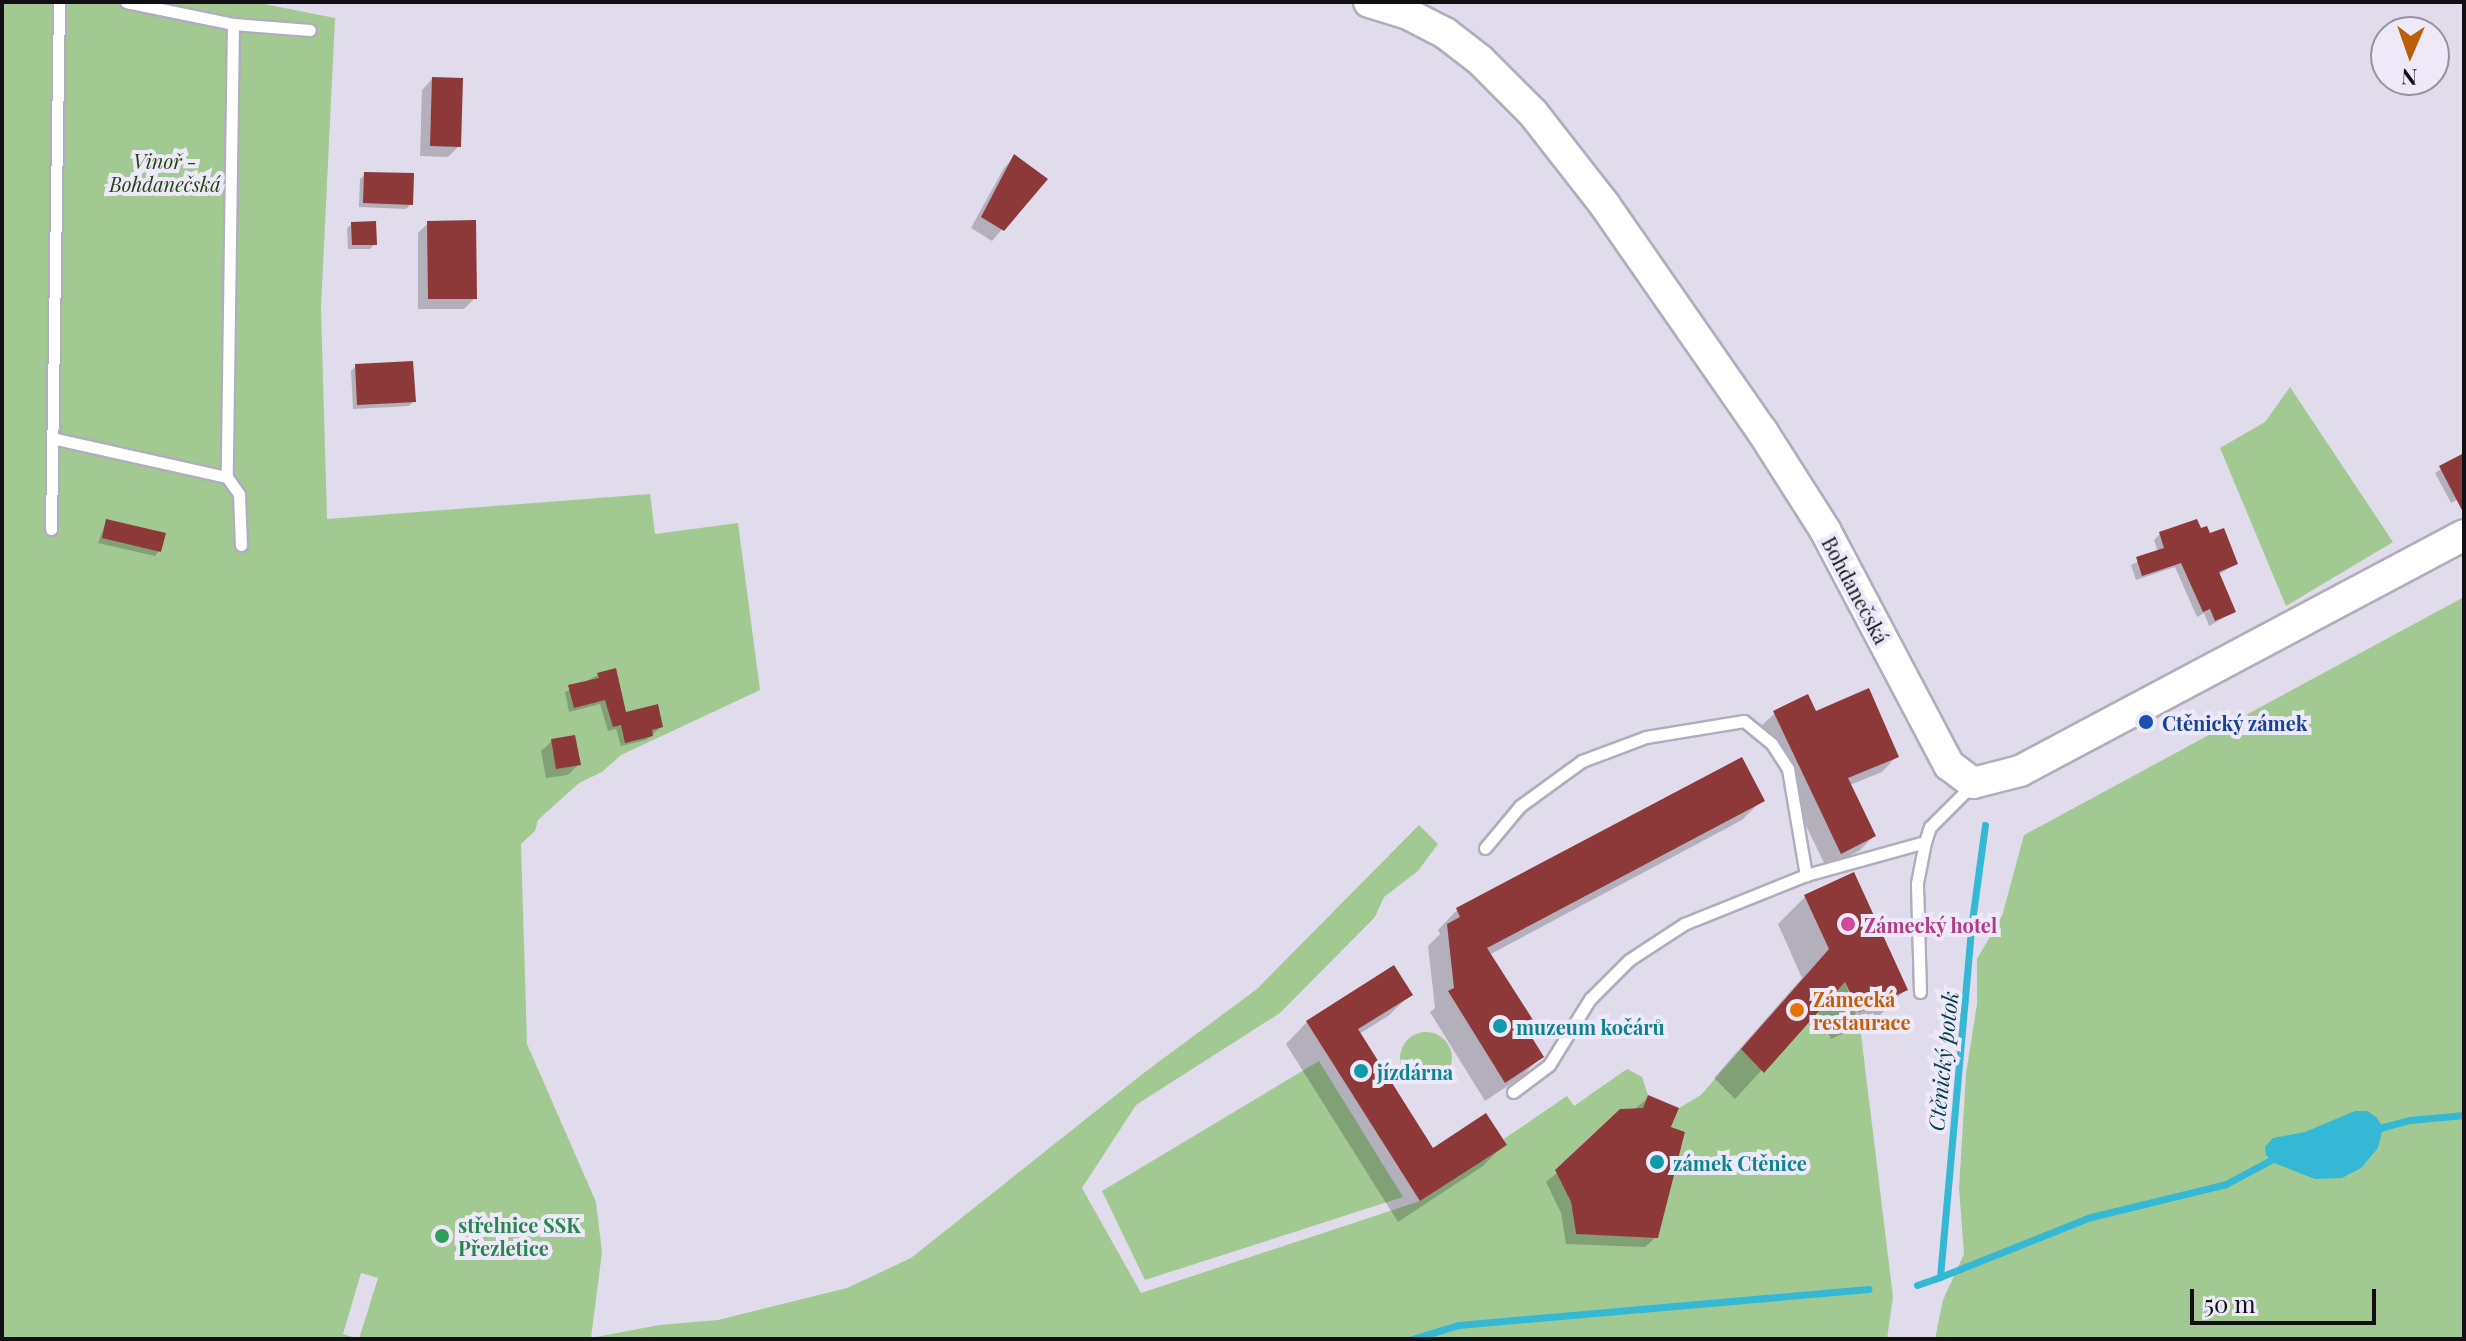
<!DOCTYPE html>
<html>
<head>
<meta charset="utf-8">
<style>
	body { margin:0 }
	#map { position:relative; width:2466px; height:1341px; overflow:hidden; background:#e0dceb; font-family:"Playfair Display",serif }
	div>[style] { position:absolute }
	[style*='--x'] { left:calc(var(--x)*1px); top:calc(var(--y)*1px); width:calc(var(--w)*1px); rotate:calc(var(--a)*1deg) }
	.green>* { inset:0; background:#a3c993 }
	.round { border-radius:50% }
	.water>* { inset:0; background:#34b8d5 }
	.shadow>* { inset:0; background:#0003 }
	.stream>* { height:7px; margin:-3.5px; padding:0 3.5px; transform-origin:3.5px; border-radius:3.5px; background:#34b8d5 }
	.building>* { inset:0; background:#8d3839 }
	.roads { filter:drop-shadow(2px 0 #b1adbc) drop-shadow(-2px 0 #b1adbc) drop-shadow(0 2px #b1adbc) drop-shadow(0 -2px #b1adbc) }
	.lane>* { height:11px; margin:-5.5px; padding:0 5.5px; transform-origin:5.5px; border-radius:5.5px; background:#fff }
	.secondary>* { height:30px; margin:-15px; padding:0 15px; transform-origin:15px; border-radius:15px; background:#fff }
	.dots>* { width:22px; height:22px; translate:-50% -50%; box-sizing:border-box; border:4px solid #ede9f9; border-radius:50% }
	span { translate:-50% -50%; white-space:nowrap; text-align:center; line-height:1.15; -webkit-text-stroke:8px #ede9f9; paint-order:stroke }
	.park-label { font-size:20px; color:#234410; font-style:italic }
	.street-label { font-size:20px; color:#110f14 }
	.transit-label { font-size:20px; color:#164399; font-weight:700 }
	.left { translate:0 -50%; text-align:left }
	.hotel-label { font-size:20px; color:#b23c85; font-weight:700 }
	.food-label { font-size:20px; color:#c56008; font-weight:700 }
	.culture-label { font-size:20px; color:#0d838f; font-weight:700 }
	.leisure-label { font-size:20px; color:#27864d; font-weight:700 }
	.water-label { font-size:22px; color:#023e4a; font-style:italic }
	.frame { position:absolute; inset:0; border:4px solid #110f14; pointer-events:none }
	.north { position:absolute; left:2370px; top:16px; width:80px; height:80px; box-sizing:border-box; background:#ede9f9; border:2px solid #95929d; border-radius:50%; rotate:182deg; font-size:22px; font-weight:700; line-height:32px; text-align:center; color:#110f14 }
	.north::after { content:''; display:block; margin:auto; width:28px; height:36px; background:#bb5f08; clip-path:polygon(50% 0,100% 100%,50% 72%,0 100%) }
	.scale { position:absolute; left:2190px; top:1289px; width:186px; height:36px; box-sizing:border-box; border:4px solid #110f14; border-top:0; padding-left:10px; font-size:24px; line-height:28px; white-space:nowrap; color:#110f14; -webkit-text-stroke:6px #ede9f9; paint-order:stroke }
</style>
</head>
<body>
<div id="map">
	<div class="green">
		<div style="clip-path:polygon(evenodd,2px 2px,254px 2px,335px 18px,321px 308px,327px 519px,650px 494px,655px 534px,738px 523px,760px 690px,621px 755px,602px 772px,579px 783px,538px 820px,535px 831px,521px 844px,527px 1044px,596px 1202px,602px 1252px,591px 1338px,659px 1325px,718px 1320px,847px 1288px,911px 1258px,1145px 1072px,1257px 989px,1419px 825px,1438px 844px,1418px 871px,1384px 897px,1375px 917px,1280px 1013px,1136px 1105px,1082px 1188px,1141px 1293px,1420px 1201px,1506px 1145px,1504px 1139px,1567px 1096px,1574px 1106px,1627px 1069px,1642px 1077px,1648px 1095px,1643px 1108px,1620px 1109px,1555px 1170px,1571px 1202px,1576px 1234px,1658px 1237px,1685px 1132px,1671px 1127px,1679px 1108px,1701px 1095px,1741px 1049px,1765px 1072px,1845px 982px,1860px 1026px,1893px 1297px,1887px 1339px,2px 1339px,2px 2px,361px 1273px,378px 1278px,359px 1339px,343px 1334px,361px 1273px)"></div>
		<div style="clip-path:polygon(2290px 387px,2393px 542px,2286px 606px,2220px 448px,2265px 422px)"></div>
		<div style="clip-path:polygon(2464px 597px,2464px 1339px,1935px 1339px,1943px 1300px,1964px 1254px,1959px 1188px,1966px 1074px,1977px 1004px,1977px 959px,2002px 916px,2024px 835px)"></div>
		<div class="round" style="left:1400px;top:1032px;width:52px;height:52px"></div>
		<div style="clip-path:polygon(1319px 1061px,1403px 1197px,1145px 1280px,1102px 1191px)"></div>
	</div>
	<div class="water">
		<div style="clip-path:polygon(2355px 1111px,2367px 1111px,2376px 1117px,2383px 1127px,2378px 1148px,2361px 1168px,2342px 1178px,2315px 1179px,2274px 1163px,2266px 1155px,2265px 1147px,2273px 1138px,2305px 1132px)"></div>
	</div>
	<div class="shadow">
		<div style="clip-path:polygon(432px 79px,459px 146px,448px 157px,420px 156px,422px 90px)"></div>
		<div style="clip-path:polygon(1014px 157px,1045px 179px,992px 241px,971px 228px,1004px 168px)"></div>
		<div style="clip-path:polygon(365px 174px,411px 204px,406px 209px,359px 207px,360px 179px)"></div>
		<div style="clip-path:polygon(428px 223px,475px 298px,464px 309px,418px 309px,418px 233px)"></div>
		<div style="clip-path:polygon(352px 224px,375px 244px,370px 249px,348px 249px,347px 228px)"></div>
		<div style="clip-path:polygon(356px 366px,414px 401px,409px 406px,353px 409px,351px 371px)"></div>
		<div style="clip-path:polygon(2464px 455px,2464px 496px,2451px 503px,2435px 473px)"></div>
		<div style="clip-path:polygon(106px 521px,159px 551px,155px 556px,98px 543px)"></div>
		<div style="clip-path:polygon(2200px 531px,2236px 564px,2218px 575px,2234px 612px,2209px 626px,2204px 613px,2197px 617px,2175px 567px,2136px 580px,2131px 565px,2158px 552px,2154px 540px,2160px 534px)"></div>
		<div style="clip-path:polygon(598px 675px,625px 715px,661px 727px,646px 740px,621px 746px,616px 729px,608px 731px,600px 704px,569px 712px,565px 692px)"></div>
		<div style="clip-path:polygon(1775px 713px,1815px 714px,1897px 756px,1882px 772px,1850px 785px,1874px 836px,1859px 851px,1826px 867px,1759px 728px)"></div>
		<div style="clip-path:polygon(552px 741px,579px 764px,568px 775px,546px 778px,541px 751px)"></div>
		<div style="clip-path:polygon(1762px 800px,1742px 820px,1489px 955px,1532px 1023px,1525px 1030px,1541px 1057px,1521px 1077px,1485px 1101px,1430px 1012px,1435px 1008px,1428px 946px,1440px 934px,1438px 930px,1457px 910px)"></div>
		<div style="clip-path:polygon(1806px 896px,1906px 989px,1878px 1017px,1831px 1039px,1817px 1010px,1735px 1099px,1714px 1078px,1802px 978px,1778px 924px)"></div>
		<div style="clip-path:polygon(1410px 995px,1388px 1016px,1359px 1034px,1432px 1151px,1504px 1145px,1483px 1166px,1398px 1222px,1286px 1044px,1307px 1022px)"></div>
		<div style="clip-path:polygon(1648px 1098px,1668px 1128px,1656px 1237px,1645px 1247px,1566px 1244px,1561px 1213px,1546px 1182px)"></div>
	</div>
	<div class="stream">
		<div style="--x:2376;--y:1129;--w:35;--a:-15"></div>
		<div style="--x:2410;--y:1120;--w:54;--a:-5.3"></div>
		<div style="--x:1940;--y:1277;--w:162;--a:-21.7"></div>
		<div style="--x:2091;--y:1217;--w:139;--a:-13.7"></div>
		<div style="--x:2226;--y:1184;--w:55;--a:-28"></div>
		<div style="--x:1917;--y:1285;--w:24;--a:-19"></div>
		<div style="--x:1940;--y:1277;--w:357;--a:-84.9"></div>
		<div style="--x:1972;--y:921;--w:97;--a:-82.3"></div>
		<div style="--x:1412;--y:1339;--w:48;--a:-16.9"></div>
		<div style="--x:1458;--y:1325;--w:412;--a:-5"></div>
	</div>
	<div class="building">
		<div style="clip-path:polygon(432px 77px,463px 78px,461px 147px,430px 146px)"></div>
		<div style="clip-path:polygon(1014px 154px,1048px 179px,1004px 231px,981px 217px)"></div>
		<div style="clip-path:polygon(364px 172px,414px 173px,413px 205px,363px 203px)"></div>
		<div style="clip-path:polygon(476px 220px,477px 299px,428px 299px,427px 221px)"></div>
		<div style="clip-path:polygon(376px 221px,377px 245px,352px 245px,351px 222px)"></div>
		<div style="clip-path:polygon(413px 361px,416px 402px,357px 405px,355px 364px)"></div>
		<div style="clip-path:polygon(2464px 453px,2464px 514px,2439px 466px)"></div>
		<div style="clip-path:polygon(106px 519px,166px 533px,161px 552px,102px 538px)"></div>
		<div style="clip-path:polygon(2197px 519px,2201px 528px,2207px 526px,2210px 533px,2224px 528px,2238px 564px,2219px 572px,2236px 612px,2215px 621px,2210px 609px,2203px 612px,2181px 563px,2142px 576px,2136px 557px,2164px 548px,2159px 532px)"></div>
		<div style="clip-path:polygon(616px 668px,626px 712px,658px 704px,663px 727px,652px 730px,653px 736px,625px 743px,621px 725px,613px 727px,605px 700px,574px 708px,568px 685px,599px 678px,597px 673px)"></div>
		<div style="clip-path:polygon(1869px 688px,1899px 757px,1848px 778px,1876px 836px,1841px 854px,1773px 711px,1808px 694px,1816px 711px)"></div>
		<div style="clip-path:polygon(575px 735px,581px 765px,556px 769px,551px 739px)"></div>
		<div style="clip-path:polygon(1742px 757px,1765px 801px,1487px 948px,1535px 1023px,1526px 1028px,1544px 1057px,1505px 1083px,1448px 991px,1454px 988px,1447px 924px,1460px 917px,1456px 908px)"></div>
		<div style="clip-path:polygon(1854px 872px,1908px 990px,1859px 1012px,1845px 982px,1764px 1073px,1741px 1049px,1829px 949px,1804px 895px)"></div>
		<div style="clip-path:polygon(1394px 965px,1413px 995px,1358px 1029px,1433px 1148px,1486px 1113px,1507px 1145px,1420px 1201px,1306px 1021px)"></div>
		<div style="clip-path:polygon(1648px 1095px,1679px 1108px,1671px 1127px,1685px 1132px,1658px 1238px,1576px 1234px,1571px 1202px,1555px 1170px,1620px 1109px,1643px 1108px)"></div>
	</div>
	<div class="roads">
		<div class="lane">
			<div style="--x:126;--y:2;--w:109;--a:11.6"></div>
			<div style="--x:233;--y:24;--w:77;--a:4.5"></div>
			<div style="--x:233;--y:24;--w:453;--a:90.8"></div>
			<div style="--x:227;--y:477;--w:21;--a:55"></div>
			<div style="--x:239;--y:494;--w:51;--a:87.8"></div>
			<div style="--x:52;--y:438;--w:179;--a:12.6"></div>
			<div style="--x:51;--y:529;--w:527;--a:-89.13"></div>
			<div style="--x:1485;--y:848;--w:55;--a:-50.2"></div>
			<div style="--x:1520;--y:806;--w:77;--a:-36"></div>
			<div style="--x:1582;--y:761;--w:68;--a:-20.6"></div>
			<div style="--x:1646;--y:737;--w:99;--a:-9.3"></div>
			<div style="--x:1744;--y:721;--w:36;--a:39"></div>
			<div style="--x:1772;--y:744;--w:30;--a:57"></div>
			<div style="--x:1788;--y:769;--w:108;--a:80.4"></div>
			<div style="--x:1920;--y:992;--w:109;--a:-91.6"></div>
			<div style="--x:1917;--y:883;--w:42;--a:-79"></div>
			<div style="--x:1925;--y:842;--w:16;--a:-72"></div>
			<div style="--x:1930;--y:827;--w:61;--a:-45"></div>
			<div style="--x:1513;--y:1092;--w:45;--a:-36.9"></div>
			<div style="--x:1549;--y:1065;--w:78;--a:-58.2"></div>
			<div style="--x:1590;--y:999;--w:55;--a:-45"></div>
			<div style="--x:1629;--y:960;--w:66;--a:-33.2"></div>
			<div style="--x:1684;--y:924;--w:131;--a:-21.9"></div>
			<div style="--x:1806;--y:875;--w:123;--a:-15.5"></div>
		</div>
		<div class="secondary">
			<div style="--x:1369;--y:2;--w:39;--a:17"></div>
			<div style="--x:1406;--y:13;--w:44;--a:27.1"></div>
			<div style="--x:1445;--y:33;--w:44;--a:37.6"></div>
			<div style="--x:1480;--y:60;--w:75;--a:45"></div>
			<div style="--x:1533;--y:113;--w:115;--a:52"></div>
			<div style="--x:1604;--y:204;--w:277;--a:55.2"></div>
			<div style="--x:1762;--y:431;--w:117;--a:57.5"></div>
			<div style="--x:1825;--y:530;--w:266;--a:62.2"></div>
			<div style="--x:1949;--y:765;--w:30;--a:37"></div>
			<div style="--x:1973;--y:783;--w:49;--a:-14.3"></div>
			<div style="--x:2020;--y:771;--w:503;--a:-27.99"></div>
		</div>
	</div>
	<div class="dots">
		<div style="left:2146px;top:722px;background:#1a4fb4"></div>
		<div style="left:1848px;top:924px;background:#d1479c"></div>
		<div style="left:1797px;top:1010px;background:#e8710a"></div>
		<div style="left:1500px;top:1026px;background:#0f9aa8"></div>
		<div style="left:1361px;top:1071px;background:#0f9aa8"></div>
		<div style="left:1657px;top:1162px;background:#0f9aa8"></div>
		<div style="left:442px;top:1236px;background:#2e9e5b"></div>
	</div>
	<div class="park-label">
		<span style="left:165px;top:172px">Vinoř -<br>Bohdanečská</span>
	</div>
	<div class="street-label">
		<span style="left:1856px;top:590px;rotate:62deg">Bohdanečská</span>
	</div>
	<div class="transit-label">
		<span class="left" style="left:2162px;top:722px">Ctěnický zámek</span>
	</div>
	<div class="hotel-label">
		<span class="left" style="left:1864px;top:924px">Zámecký hotel</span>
	</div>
	<div class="food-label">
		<span class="left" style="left:1813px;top:1010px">Zámecká<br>restaurace</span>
	</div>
	<div class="culture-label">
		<span class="left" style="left:1516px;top:1026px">muzeum kočárů</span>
		<span class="left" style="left:1377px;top:1071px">jízdárna</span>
		<span class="left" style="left:1673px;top:1162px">zámek Ctěnice</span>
	</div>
	<div class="leisure-label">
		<span class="left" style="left:458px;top:1236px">střelnice SSK<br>Přezletice</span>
	</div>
	<div class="water-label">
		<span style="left:1943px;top:1061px;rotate:-84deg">Ctěnický potok</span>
	</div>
	<div class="frame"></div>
	<div class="north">N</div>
	<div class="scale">50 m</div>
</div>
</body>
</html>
